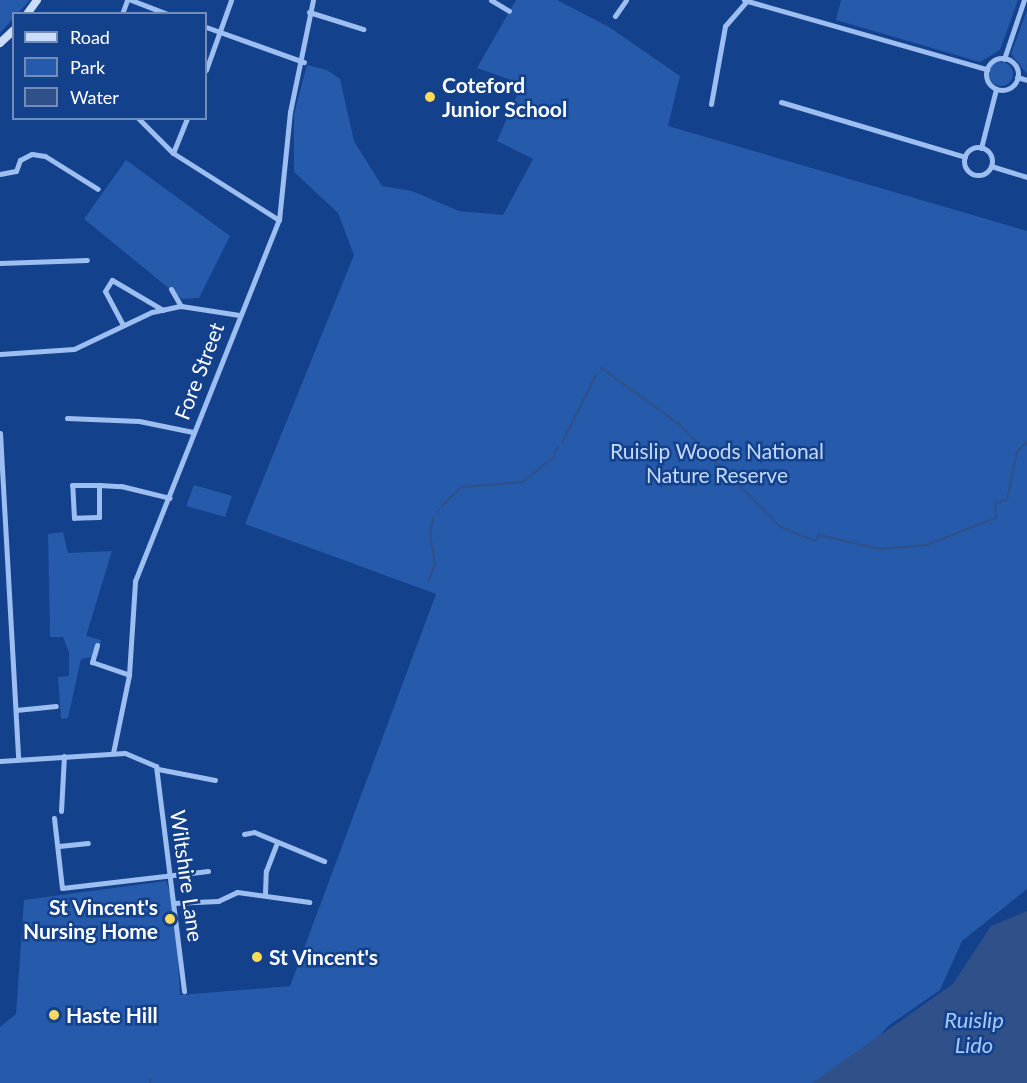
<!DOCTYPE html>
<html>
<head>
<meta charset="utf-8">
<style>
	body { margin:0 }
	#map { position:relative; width:1027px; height:1083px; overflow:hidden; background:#14418c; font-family:Lato,sans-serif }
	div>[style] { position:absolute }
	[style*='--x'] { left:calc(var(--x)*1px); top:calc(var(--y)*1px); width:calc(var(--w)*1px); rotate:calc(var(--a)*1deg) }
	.green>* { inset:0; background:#265aab }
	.round { border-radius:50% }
	.water>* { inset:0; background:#2f5088 }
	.stream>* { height:1.5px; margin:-0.75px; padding:0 0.75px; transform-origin:0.75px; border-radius:0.75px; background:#2f5088 }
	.minor>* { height:5px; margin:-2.5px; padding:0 2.5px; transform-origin:2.5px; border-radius:2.5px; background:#9dbef0 }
	.minor>.ring { margin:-2.5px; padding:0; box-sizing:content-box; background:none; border:5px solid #9dbef0; border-radius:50% }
	.secondary>* { height:8px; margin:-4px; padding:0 4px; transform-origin:4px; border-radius:4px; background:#cbddfb }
	.dots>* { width:16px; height:16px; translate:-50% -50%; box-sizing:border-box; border:3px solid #14418c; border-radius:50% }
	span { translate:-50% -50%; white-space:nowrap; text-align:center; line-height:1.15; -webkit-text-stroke:5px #14418c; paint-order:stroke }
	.poi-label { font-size:21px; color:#fff; font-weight:700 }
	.left { translate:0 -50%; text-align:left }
	.right { translate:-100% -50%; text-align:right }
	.street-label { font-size:21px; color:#fff }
	.park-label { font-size:21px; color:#c4dafc }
	.water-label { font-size:22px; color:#a9c8f7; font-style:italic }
	.legend { position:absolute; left:12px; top:12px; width:195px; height:108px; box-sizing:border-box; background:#14418c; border:2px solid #728dba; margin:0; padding:8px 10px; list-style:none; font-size:18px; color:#fff }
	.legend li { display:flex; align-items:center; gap:12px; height:30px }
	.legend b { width:30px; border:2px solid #728dba }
</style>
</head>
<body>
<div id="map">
	<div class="green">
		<div style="clip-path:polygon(0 0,30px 0,0 33px)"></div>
		<div style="clip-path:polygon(516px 0,557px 0,609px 27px,680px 76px,668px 126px,1027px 231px,1027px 889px,962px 941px,940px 990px,888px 1026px,869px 1048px,812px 1083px,0 1083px,0 1027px,16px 1014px,24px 900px,166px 881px,175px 907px,180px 995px,290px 986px,436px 594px,245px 524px,354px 255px,338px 213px,294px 172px,294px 114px,307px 65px,327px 70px,340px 79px,354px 141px,382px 186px,412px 191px,459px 211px,503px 215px,533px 159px,497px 141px,522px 84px,477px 68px)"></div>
		<div style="clip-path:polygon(841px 0,1018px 0,1000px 50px,980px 62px,836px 20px)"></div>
		<div style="clip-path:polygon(1027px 10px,1027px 74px,1011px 54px)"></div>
		<div class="round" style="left:989px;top:62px;width:24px;height:24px"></div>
		<div style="clip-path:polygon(126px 160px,230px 236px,199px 298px,182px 299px,84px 219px)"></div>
		<div style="clip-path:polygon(194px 485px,232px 496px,225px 517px,186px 506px)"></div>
		<div style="clip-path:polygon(63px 532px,68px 553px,112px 551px,86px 636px,101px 640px,98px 656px,81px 659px,68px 718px,61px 719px,58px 677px,69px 676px,69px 652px,63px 637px,50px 637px,48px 534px)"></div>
	</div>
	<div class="water">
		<div style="clip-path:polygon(1027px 911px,1027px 1083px,812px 1083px,953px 984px,991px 926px)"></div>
	</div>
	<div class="stream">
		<div style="--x:602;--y:368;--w:95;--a:36"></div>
		<div style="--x:679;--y:424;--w:145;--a:45.3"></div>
		<div style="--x:781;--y:527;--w:37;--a:22"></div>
		<div style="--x:815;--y:541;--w:7;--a:-56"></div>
		<div style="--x:819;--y:535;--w:64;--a:12.7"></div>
		<div style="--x:881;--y:549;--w:46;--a:-5"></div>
		<div style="--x:927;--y:545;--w:74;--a:-21.4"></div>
		<div style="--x:996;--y:518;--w:15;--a:-94"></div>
		<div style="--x:995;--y:503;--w:12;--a:-14"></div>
		<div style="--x:1007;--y:500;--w:49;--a:-78.2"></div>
		<div style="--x:1017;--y:452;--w:14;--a:-45"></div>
		<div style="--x:562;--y:443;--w:76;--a:-63.4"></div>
		<div style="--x:554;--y:453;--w:7;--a:-56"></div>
		<div style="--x:442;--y:506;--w:28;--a:-44"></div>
		<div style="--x:462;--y:487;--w:61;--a:-4.7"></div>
		<div style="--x:523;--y:482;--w:40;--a:-39"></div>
		<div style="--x:437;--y:513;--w:4;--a:-56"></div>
		<div style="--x:428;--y:582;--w:18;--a:-68"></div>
		<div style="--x:435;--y:565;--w:30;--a:-99"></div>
		<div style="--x:430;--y:535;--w:17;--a:-80"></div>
		<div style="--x:150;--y:1083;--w:4;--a:-76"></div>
	</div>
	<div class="minor">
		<div style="--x:131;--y:0;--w:40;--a:21"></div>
		<div style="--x:491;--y:0;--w:21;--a:31"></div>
		<div style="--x:744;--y:0;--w:253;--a:15.9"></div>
		<div style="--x:309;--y:12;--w:57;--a:17.5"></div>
		<div style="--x:122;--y:14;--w:15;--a:-70"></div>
		<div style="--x:615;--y:16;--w:19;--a:-55"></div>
		<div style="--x:206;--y:27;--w:104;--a:19.7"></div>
		<div class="ring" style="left:986px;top:58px;width:27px;height:27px"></div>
		<div style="--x:1004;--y:59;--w:62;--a:-71.3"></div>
		<div style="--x:206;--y:70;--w:74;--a:-70.3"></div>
		<div style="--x:1017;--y:77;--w:10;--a:17"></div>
		<div style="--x:781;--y:102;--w:192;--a:16.6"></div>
		<div style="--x:711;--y:104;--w:79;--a:-79.8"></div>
		<div style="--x:725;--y:26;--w:33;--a:-49"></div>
		<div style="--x:138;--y:118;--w:49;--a:45"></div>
		<div style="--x:173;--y:153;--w:125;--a:32.3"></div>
		<div class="ring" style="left:964px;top:147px;width:23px;height:23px"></div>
		<div style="--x:981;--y:148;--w:61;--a:-75.7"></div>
		<div style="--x:173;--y:153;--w:38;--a:-68"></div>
		<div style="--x:991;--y:166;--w:38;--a:17"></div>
		<div style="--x:0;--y:174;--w:16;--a:-11"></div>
		<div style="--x:16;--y:171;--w:12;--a:-70"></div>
		<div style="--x:20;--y:160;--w:13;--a:-27"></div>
		<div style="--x:32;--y:154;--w:13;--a:9"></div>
		<div style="--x:45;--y:156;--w:62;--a:31.9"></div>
		<div style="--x:0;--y:263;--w:87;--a:-2"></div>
		<div style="--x:171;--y:289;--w:20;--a:60"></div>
		<div style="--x:123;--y:325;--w:38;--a:-118"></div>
		<div style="--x:105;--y:291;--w:13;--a:-58"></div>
		<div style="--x:112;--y:280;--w:59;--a:30.5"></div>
		<div style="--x:0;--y:354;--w:74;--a:-3.9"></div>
		<div style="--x:74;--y:349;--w:86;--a:-25.4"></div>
		<div style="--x:152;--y:312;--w:30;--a:-12"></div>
		<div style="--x:181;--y:306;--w:59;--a:8.8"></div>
		<div style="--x:67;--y:418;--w:72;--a:2.4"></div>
		<div style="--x:139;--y:421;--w:55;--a:11.5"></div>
		<div style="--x:0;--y:433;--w:327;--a:86.8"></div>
		<div style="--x:99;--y:485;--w:32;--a:90"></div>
		<div style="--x:99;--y:517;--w:25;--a:178"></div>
		<div style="--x:74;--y:518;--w:33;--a:-93"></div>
		<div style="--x:72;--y:485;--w:27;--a:0"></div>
		<div style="--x:99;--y:485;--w:22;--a:3"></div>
		<div style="--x:121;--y:486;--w:50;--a:13.8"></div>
		<div style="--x:97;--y:645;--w:18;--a:106"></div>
		<div style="--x:92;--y:662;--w:39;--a:19"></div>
		<div style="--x:16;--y:710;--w:40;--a:-5.7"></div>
		<div style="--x:113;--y:753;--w:80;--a:-78.4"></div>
		<div style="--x:129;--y:675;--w:94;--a:-86.3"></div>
		<div style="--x:135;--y:581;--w:389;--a:-68.3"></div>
		<div style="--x:279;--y:220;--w:109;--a:-84.2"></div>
		<div style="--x:290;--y:112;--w:114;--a:-78.4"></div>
		<div style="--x:0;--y:761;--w:125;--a:-3.7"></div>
		<div style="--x:125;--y:753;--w:34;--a:23"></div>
		<div style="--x:156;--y:766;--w:227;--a:82.9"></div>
		<div style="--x:158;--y:769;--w:58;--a:10.9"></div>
		<div style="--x:61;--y:811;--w:55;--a:-86.9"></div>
		<div style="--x:54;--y:818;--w:70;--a:83.5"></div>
		<div style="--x:62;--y:888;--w:147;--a:-6.6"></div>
		<div style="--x:244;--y:834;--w:10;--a:-11"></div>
		<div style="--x:254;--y:832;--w:76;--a:22.5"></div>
		<div style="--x:59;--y:846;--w:29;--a:-6"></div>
		<div style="--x:265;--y:894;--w:23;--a:-88"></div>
		<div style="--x:266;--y:871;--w:31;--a:-69"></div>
		<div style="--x:174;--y:903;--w:44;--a:-2.6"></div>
		<div style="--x:218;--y:901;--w:21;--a:-25"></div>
		<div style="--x:237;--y:892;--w:73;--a:7.9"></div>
	</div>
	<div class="secondary">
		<div style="--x:27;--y:14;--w:17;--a:-54"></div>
		<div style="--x:0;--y:43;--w:19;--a:-43"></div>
	</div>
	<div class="dots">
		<div style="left:430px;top:97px;background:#ffda5c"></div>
		<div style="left:170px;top:919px;background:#ffda5c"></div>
		<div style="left:257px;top:957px;background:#ffda5c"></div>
		<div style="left:54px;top:1015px;background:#ffda5c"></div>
	</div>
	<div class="poi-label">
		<span class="left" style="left:442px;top:97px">Coteford<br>Junior School</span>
		<span class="right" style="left:158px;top:919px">St Vincent's<br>Nursing Home</span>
		<span class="left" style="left:269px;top:957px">St Vincent's</span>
		<span class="left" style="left:66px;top:1015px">Haste Hill</span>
	</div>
	<div class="street-label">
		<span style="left:199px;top:371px;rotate:-69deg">Fore Street</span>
		<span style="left:187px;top:876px;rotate:82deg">Wiltshire Lane</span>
	</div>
	<div class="park-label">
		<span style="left:717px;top:463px">Ruislip Woods National<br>Nature Reserve</span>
	</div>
	<div class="water-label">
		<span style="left:974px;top:1032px">Ruislip<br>Lido</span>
	</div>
	<ul class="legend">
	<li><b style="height:8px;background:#cbddfb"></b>Road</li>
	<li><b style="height:16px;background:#265aab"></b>Park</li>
	<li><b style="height:16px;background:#2f5088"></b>Water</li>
	</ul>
</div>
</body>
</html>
